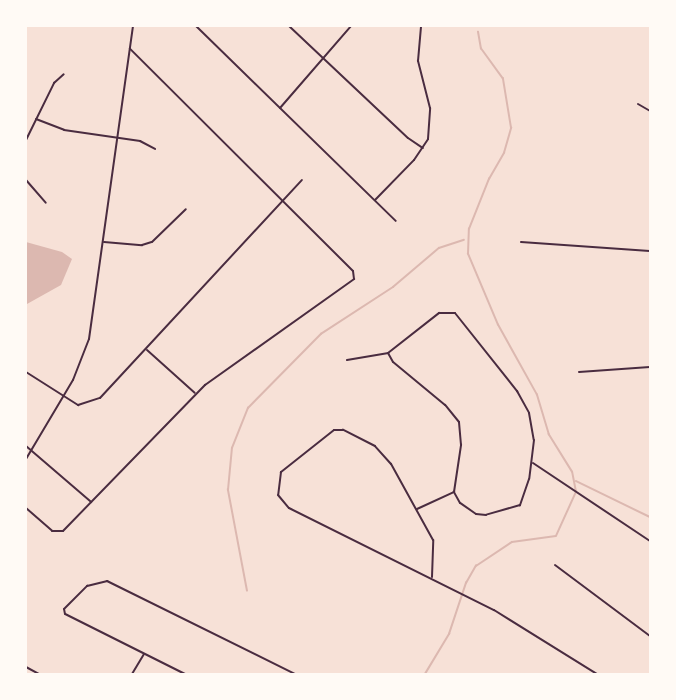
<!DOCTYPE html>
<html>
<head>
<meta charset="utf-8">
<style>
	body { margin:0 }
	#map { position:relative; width:676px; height:700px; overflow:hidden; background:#f7e1d7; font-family:"Varela Round",sans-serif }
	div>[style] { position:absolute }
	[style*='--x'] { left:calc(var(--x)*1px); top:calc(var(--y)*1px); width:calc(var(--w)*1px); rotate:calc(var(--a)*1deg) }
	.water>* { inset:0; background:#dcb8b0 }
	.stream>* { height:1.5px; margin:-0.75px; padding:0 0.75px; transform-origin:0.75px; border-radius:0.75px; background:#dcb8b0 }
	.minor>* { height:2px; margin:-1px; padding:0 1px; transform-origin:1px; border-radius:1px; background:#4a2c40 }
	.tertiary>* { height:2px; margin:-1px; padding:0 1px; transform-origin:1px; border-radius:1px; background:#4a2c40 }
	span { translate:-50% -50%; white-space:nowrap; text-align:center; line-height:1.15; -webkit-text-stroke:6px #fffaf5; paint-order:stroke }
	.frame { position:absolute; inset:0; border:27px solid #fffaf5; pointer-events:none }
</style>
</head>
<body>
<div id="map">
	<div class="water">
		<div style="clip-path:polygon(26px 242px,62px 252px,72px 259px,61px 285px,27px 304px)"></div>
	</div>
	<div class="stream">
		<div style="--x:576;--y:481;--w:82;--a:25.9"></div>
		<div style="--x:247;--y:591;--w:103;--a:-100.7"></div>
		<div style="--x:228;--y:490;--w:42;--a:-84.6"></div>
		<div style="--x:232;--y:448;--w:43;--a:-68.2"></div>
		<div style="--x:248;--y:408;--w:104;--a:-45.4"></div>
		<div style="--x:321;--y:334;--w:86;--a:-33.1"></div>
		<div style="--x:393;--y:287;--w:60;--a:-40.3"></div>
		<div style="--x:439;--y:248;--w:26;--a:-18"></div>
		<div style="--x:425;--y:674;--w:47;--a:-59"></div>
		<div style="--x:449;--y:634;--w:54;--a:-71.6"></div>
		<div style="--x:466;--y:583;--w:20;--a:-60"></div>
		<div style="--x:476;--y:566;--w:43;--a:-33.7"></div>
		<div style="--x:512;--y:542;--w:44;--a:-7.8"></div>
		<div style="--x:556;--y:536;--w:48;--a:-65.6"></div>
		<div style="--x:576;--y:492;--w:20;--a:-101"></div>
		<div style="--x:572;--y:472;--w:44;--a:-121.9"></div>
		<div style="--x:549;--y:435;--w:42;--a:-106.7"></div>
		<div style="--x:537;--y:395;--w:80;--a:-119.1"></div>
		<div style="--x:498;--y:325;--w:77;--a:-112.9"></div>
		<div style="--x:468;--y:254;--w:25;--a:-88"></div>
		<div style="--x:469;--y:229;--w:54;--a:-68.2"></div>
		<div style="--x:489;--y:179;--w:30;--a:-60"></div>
		<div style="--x:504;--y:153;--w:26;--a:-74"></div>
		<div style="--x:511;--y:128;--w:50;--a:-99.3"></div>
		<div style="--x:503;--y:79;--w:37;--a:-126"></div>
		<div style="--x:481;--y:49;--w:17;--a:-100"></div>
	</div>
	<div class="minor">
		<div style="--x:196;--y:26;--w:279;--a:44.3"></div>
		<div style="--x:289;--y:26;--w:163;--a:43.3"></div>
		<div style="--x:408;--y:138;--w:18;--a:34"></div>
		<div style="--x:638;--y:104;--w:14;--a:30"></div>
		<div style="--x:280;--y:108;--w:108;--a:-49.1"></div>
		<div style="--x:36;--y:119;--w:30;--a:21"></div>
		<div style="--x:64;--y:130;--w:77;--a:8.2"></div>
		<div style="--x:140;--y:141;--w:17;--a:28"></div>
		<div style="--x:26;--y:140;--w:64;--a:-63.8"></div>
		<div style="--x:54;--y:83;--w:13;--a:-42"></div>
		<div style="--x:26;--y:180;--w:30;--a:49"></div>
		<div style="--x:375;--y:200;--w:56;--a:-45.7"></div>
		<div style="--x:414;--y:160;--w:25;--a:-56"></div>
		<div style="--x:428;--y:139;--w:31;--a:-86"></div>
		<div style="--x:430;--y:108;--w:49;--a:-104.3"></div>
		<div style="--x:418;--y:61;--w:35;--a:-85"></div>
		<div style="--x:104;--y:242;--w:38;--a:5"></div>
		<div style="--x:142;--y:245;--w:10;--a:-17"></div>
		<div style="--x:152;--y:242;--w:47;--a:-44.1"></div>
		<div style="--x:521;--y:242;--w:129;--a:4"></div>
		<div style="--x:147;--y:350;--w:64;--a:41.9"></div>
		<div style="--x:347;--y:360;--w:42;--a:-9.7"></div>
		<div style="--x:388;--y:353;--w:65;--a:-38.1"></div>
		<div style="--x:439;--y:313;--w:16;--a:0"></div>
		<div style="--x:455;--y:313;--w:100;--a:51.5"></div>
		<div style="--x:517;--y:391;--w:25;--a:61"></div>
		<div style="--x:529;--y:413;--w:27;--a:80"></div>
		<div style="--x:534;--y:440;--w:39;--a:97"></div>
		<div style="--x:529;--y:479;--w:28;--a:109"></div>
		<div style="--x:520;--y:505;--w:35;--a:164"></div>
		<div style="--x:486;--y:515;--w:10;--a:-174"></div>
		<div style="--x:476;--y:514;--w:19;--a:-145"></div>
		<div style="--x:460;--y:503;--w:13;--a:-119"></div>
		<div style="--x:454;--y:492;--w:48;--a:-81.5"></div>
		<div style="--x:461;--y:445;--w:23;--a:-95"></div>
		<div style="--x:459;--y:422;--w:22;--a:-129"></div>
		<div style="--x:445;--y:405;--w:67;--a:-140.4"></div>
		<div style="--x:393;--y:362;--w:10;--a:-119"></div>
		<div style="--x:26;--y:372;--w:62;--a:32.4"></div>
		<div style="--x:78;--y:405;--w:23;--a:-18"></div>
		<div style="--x:100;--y:398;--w:297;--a:-47.2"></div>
		<div style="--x:579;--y:372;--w:71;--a:-4"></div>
		<div style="--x:26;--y:446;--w:86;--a:40.7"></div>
		<div style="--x:533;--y:463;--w:141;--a:33.7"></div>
		<div style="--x:26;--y:508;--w:35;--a:41"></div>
		<div style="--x:52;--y:531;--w:11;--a:0"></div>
		<div style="--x:63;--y:531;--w:204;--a:-45.8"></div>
		<div style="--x:205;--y:385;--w:183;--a:-35.4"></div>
		<div style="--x:354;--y:279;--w:8;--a:-97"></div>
		<div style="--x:353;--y:271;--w:315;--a:-135.1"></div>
		<div style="--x:417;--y:509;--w:41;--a:-24.7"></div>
		<div style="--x:555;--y:565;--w:119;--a:36.8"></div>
		<div style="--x:432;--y:577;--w:37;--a:-88"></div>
		<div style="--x:433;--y:540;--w:87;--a:-118.9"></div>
		<div style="--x:391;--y:464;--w:24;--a:-132"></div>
		<div style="--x:375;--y:446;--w:36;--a:-153"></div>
		<div style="--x:343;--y:430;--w:9;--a:180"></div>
		<div style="--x:334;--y:430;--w:68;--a:141.6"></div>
		<div style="--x:281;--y:472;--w:23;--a:97"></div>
		<div style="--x:278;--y:495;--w:17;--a:50"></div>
		<div style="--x:289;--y:508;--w:229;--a:26.5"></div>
		<div style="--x:494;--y:610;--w:121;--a:31.9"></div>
		<div style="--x:132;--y:674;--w:23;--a:-59"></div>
		<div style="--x:185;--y:674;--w:134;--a:-153.4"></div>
		<div style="--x:65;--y:614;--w:5;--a:-101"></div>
		<div style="--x:64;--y:609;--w:33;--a:-45"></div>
		<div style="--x:87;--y:586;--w:21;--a:-14"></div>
		<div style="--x:107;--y:581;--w:210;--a:26.3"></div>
	</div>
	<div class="tertiary">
		<div style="--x:26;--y:459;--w:92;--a:-59.3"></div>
		<div style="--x:73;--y:380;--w:44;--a:-68.7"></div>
		<div style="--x:89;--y:339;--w:316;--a:-82"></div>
		<div style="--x:26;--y:667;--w:15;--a:28"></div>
	</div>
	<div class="frame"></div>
</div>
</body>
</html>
